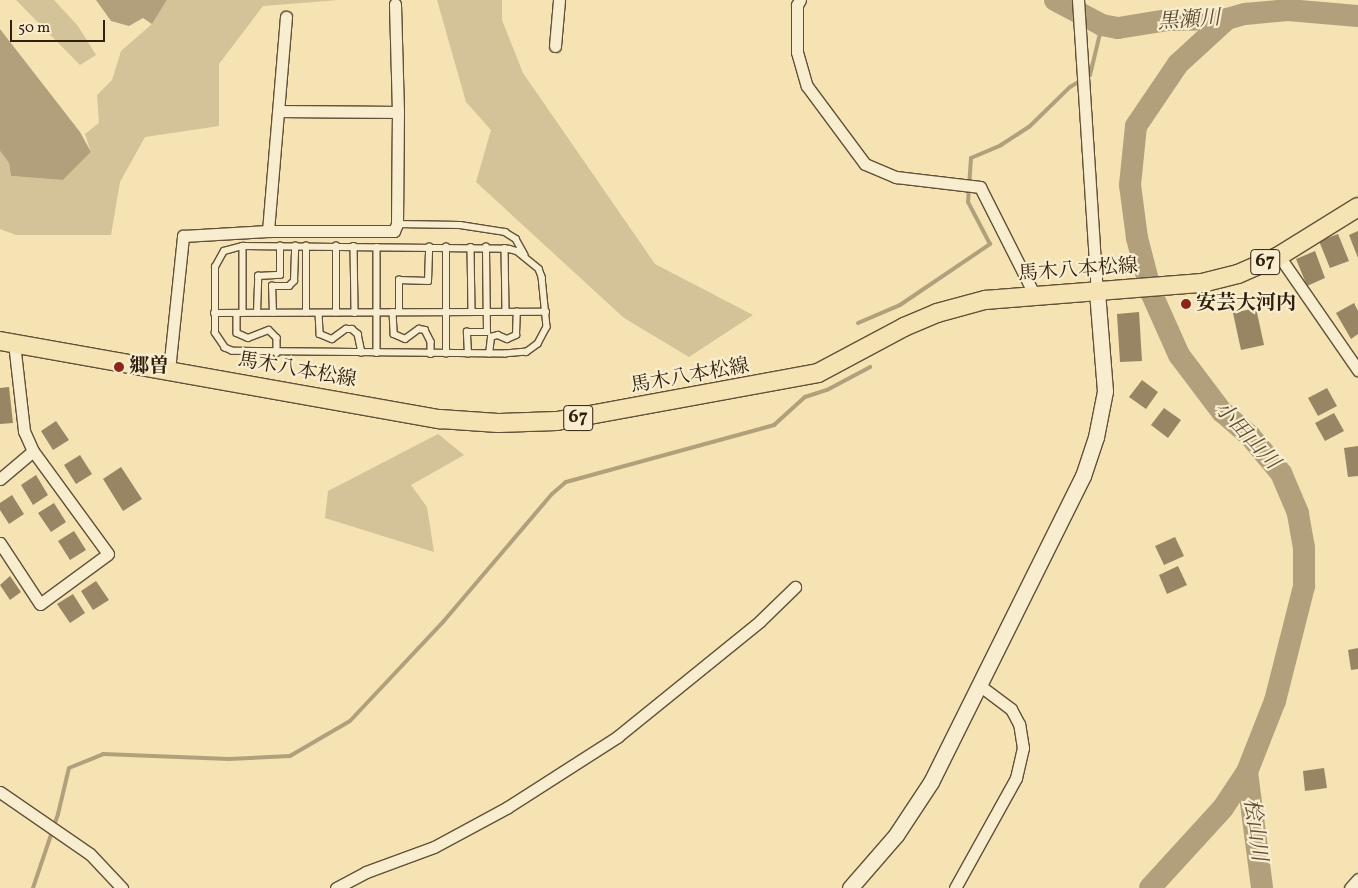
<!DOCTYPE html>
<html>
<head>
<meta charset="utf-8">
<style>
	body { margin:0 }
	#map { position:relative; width:1358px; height:888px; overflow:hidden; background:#f5e3b4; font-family:Vollkorn,"Noto Serif JP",serif }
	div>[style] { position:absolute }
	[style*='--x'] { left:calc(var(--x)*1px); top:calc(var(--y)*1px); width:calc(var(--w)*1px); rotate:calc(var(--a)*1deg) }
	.green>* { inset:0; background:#d4c298 }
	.water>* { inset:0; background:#b2a07c }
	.stream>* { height:4px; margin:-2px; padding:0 2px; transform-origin:2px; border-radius:2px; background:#b2a07c }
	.river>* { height:22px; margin:-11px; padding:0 11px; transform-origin:11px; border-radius:11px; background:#b2a07c }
	.building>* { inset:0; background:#978564 }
	.roads { filter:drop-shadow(1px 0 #625038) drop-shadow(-1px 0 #625038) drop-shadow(0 1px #625038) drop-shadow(0 -1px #625038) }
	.lane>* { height:5.5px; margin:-2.75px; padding:0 2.75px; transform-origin:2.75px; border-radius:2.75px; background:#f8edce }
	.street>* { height:11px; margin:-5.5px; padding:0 5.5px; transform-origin:5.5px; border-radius:5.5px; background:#f8edce }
	.secondary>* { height:15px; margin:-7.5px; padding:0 7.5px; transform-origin:7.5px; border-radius:7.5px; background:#f8edce }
	.primary>* { height:18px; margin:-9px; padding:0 9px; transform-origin:9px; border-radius:9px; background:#f5e3b4 }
	.dots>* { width:14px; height:14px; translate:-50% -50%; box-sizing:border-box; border:2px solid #f8edce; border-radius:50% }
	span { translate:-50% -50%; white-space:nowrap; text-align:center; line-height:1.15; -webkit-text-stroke:4.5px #f8edce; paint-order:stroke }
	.shield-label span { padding:1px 4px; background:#f8edce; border:1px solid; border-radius:4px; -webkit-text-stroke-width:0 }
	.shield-label { font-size:19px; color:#311f0e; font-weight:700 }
	.street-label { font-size:20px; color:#311f0e }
	.poi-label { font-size:20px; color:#311f0e; font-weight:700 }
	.left { translate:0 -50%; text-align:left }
	.water-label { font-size:21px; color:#5e4c34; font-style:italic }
	.scale { position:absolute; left:10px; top:20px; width:95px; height:22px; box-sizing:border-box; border:2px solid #311f0e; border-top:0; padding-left:6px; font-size:15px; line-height:18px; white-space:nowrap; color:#311f0e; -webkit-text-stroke:4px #f8edce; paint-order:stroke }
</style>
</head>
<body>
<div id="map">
	<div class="green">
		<div style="clip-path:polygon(16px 0,54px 0,78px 26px,96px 55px,80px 65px)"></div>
		<div style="clip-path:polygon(167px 0,339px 0,263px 6px,219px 64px,219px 126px,145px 137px,120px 182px,111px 235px,16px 235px,0 229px,0 151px,9px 163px,11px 176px,63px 180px,91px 152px,85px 134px,99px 123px,97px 95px,112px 80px,121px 51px,152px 24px)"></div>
		<div style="clip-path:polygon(437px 0,502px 0,502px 20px,523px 73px,655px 264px,753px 315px,689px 357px,624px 318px,476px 182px,491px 130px,466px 102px)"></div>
		<div style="clip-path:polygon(438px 434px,464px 455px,411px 485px,427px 507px,434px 552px,325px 518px,328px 491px)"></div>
	</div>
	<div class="water">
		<div style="clip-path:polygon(96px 0,167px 0,152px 24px,143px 18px,129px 26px,111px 21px)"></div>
		<div style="clip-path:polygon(0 29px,80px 132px,91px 152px,63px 180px,11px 176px,9px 163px,0 151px)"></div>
	</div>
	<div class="stream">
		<div style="--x:858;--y:323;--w:46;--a:-23.2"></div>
		<div style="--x:900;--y:305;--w:109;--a:-34.1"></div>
		<div style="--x:990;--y:244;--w:47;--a:-117.6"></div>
		<div style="--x:968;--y:202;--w:44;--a:-86.1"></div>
		<div style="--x:971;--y:158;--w:33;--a:-23"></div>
		<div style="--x:1001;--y:145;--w:33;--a:-33"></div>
		<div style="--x:1029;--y:127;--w:57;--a:-44.3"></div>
		<div style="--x:1070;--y:87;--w:23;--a:-31"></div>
		<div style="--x:1090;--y:75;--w:51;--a:-76.5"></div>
		<div style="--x:33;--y:888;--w:78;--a:-71.3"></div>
		<div style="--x:58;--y:814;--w:47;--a:-76.6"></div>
		<div style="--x:69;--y:768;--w:37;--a:-22"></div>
		<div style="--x:103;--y:754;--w:126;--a:2.3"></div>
		<div style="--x:229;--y:759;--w:61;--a:-2.8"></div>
		<div style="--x:290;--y:756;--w:69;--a:-30.3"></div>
		<div style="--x:350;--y:721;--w:136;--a:-46.8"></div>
		<div style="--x:443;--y:622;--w:168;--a:-49.6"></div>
		<div style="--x:552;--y:494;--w:18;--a:-41"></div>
		<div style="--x:566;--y:482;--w:216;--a:-15.3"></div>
		<div style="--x:774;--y:425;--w:42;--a:-42.1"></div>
		<div style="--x:805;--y:397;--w:23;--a:-18"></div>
		<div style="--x:827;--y:390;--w:49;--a:-28.1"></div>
	</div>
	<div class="river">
		<div style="--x:1055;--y:0;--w:53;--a:28"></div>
		<div style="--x:1102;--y:25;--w:16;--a:11"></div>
		<div style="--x:1118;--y:28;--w:51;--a:-9.1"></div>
		<div style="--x:1168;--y:20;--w:59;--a:-1"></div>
		<div style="--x:1227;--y:19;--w:19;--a:-16"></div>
		<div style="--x:1245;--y:14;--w:43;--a:-5.3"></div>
		<div style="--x:1288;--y:10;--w:70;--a:4.9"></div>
		<div style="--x:1247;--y:772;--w:117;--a:82.6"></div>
		<div style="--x:1150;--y:888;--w:108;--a:-47.6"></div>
		<div style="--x:1223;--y:808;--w:43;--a:-56.3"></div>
		<div style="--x:1247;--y:772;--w:76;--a:-68.5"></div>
		<div style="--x:1275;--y:701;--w:119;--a:-75.8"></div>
		<div style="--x:1304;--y:586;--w:38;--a:-90"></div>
		<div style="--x:1304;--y:548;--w:36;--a:-100"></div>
		<div style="--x:1298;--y:513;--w:43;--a:-113"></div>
		<div style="--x:1281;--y:473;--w:48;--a:-130"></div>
		<div style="--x:1250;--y:436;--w:37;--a:-139"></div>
		<div style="--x:1222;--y:412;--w:71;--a:-127"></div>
		<div style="--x:1179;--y:355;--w:69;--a:-114"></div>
		<div style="--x:1151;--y:292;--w:56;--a:-104.5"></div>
		<div style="--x:1137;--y:238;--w:53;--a:-97.5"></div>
		<div style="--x:1130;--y:185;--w:59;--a:-84.2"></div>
		<div style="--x:1136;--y:126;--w:75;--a:-55.9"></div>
		<div style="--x:1178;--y:64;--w:67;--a:-42.6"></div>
	</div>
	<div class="building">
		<div style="clip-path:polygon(1358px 231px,1358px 258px,1349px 235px)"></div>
		<div style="clip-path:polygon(1338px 234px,1349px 261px,1330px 268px,1319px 241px)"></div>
		<div style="clip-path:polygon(1315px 251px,1325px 278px,1307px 286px,1296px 259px)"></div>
		<div style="clip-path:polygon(1354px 303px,1358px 311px,1358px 334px,1351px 339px,1336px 313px)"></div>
		<div style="clip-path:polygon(1256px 308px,1264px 345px,1241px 350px,1233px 313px)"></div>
		<div style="clip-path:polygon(1139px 312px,1142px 361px,1120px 362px,1117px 314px)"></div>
		<div style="clip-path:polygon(1142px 380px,1158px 392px,1146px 409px,1129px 397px)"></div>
		<div style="clip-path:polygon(9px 387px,13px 423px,0 424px,0 388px)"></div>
		<div style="clip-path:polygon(1327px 388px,1337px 406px,1318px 416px,1308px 398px)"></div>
		<div style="clip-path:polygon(1164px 408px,1181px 420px,1168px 438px,1151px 425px)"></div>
		<div style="clip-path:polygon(1334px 413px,1344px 431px,1325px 441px,1315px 423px)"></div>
		<div style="clip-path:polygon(56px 421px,69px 440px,53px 450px,41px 431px)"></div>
		<div style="clip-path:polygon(1358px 446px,1358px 476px,1348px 477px,1344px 448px)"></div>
		<div style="clip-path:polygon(80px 455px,92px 474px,76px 484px,64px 465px)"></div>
		<div style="clip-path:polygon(121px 467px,142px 499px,123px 511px,103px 479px)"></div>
		<div style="clip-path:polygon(36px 475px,48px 495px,33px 505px,21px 485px)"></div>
		<div style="clip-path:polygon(12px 495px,24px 514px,9px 524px,0 510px,0 503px)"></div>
		<div style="clip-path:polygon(54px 503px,66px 522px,51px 532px,38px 513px)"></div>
		<div style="clip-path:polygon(74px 531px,86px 550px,70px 560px,58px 541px)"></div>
		<div style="clip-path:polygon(1175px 537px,1184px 556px,1164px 565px,1155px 546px)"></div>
		<div style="clip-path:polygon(1178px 566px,1187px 585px,1167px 594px,1159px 575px)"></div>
		<div style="clip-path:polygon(10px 576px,21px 592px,10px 600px,0 585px)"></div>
		<div style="clip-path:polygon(96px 581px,109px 600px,93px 610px,81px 591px)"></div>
		<div style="clip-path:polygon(73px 594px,85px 613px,70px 623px,57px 604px)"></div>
		<div style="clip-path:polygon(1358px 648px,1358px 669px,1351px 670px,1348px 650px)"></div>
		<div style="clip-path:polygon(1324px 768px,1327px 788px,1305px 791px,1303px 771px)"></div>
	</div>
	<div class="roads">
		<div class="lane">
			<div style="--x:397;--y:224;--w:63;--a:0.9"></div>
			<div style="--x:460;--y:225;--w:46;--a:8.8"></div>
			<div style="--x:505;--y:232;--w:13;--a:32"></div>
			<div style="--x:516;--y:239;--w:18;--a:61"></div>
			<div style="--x:243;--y:246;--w:266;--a:0.6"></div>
			<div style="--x:509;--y:249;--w:8;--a:14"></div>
			<div style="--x:517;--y:251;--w:28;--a:39"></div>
			<div style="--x:539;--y:269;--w:9;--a:69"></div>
			<div style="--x:542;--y:277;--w:50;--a:84.3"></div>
			<div style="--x:547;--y:327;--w:19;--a:118"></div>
			<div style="--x:538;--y:344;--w:14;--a:144"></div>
			<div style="--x:527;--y:352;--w:21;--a:175"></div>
			<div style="--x:506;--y:354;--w:274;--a:-179.4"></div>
			<div style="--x:232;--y:351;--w:8;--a:-157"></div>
			<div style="--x:225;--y:348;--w:18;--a:-124"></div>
			<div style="--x:215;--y:333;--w:66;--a:-90"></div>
			<div style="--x:215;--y:267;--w:18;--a:-61"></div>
			<div style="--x:224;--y:251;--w:20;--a:-15"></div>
			<div style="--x:243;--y:246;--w:67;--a:90"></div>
			<div style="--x:354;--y:246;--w:67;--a:89.1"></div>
			<div style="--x:377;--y:247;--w:106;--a:90"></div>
			<div style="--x:471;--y:247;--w:65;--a:89.1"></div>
			<div style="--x:505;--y:248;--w:64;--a:89.1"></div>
			<div style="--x:393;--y:312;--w:22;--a:87"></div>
			<div style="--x:394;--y:334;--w:12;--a:24"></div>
			<div style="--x:405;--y:339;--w:17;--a:-36"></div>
			<div style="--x:419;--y:329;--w:6;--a:9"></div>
			<div style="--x:425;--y:330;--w:13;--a:63"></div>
			<div style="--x:431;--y:342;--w:12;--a:90"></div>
			<div style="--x:399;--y:312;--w:32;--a:-90"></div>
			<div style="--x:399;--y:280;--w:29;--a:2"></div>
			<div style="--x:428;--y:281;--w:34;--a:-88"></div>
			<div style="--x:214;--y:313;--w:332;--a:-0.2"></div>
			<div style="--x:237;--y:313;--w:20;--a:90"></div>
			<div style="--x:237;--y:333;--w:12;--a:24"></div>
			<div style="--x:248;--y:338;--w:22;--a:-21"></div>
			<div style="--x:269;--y:330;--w:11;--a:45"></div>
			<div style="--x:277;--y:338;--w:15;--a:90"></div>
			<div style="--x:257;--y:313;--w:37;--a:-88"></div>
			<div style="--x:258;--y:276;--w:22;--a:-3"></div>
			<div style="--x:280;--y:275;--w:29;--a:-90"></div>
			<div style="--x:273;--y:313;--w:27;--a:-92"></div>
			<div style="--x:272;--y:286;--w:17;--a:0"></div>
			<div style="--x:289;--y:286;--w:7;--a:-45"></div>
			<div style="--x:294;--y:281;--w:35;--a:-88"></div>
			<div style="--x:306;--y:313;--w:67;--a:-90"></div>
			<div style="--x:319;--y:313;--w:21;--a:87"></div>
			<div style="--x:320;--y:334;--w:13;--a:23"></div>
			<div style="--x:332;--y:339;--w:17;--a:-36"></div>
			<div style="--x:346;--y:329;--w:6;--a:0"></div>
			<div style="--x:352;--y:329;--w:8;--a:40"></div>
			<div style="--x:358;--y:334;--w:19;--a:78"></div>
			<div style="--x:336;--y:313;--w:67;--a:-90"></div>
			<div style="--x:446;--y:354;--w:107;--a:-90"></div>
			<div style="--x:468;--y:354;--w:22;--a:-93"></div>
			<div style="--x:467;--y:332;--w:20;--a:0"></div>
			<div style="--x:487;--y:332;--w:85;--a:-90.7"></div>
			<div style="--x:489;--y:354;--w:17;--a:-83"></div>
			<div style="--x:491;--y:337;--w:7;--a:-16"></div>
			<div style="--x:498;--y:335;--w:10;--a:24"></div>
			<div style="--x:507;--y:339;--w:10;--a:-24"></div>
			<div style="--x:516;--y:335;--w:23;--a:-88"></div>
		</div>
		<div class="street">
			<div style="--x:800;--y:0;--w:6;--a:121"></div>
			<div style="--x:797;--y:5;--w:47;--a:90"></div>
			<div style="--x:797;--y:52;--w:35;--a:74"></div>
			<div style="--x:807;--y:86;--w:97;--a:53.4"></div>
			<div style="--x:865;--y:164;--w:34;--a:23"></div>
			<div style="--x:896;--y:177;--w:85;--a:6.8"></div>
			<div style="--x:980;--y:187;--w:120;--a:63.2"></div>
			<div style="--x:1078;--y:0;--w:292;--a:86.3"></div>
			<div style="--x:555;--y:46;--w:46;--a:-85"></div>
			<div style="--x:280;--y:111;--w:118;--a:0.5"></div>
			<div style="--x:268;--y:231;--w:215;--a:-85.2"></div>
			<div style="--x:1279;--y:256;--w:139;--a:55.3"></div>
			<div style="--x:14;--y:343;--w:89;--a:83.5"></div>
			<div style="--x:24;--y:431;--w:22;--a:66"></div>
			<div style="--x:169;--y:370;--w:135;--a:-84"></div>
			<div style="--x:183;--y:236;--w:85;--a:-3.4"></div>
			<div style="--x:268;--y:231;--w:126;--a:0"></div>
			<div style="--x:394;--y:231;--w:8;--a:-67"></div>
			<div style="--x:397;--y:224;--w:112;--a:-89.5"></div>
			<div style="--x:398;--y:112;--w:108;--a:-91.6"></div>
			<div style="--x:0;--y:479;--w:43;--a:-40.3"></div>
			<div style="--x:33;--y:451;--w:127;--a:53.9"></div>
			<div style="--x:108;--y:554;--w:84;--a:143.7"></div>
			<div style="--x:40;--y:604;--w:73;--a:-123.3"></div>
			<div style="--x:0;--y:792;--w:109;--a:34.6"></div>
			<div style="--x:90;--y:854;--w:47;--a:46.7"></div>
			<div style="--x:336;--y:888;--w:34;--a:-28"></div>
			<div style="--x:366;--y:872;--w:72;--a:-20.2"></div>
			<div style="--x:434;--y:847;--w:84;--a:-28.4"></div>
			<div style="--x:508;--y:807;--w:130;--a:-32.7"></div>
			<div style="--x:617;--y:737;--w:184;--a:-39"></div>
			<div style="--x:760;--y:621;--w:49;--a:-44.2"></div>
			<div style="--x:955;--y:888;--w:126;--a:-61"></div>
			<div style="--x:1016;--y:778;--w:31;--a:-77"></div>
			<div style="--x:1023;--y:748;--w:24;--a:-99"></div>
			<div style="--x:1019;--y:724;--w:17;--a:-118"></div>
			<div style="--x:1011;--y:709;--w:39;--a:-143"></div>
			<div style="--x:1350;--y:888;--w:12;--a:-48"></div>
		</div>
		<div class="secondary">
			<div style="--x:850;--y:888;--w:70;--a:-49"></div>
			<div style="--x:896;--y:835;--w:64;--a:-56.6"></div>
			<div style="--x:931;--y:782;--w:342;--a:-63.6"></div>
			<div style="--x:1083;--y:476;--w:41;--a:-71.6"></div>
			<div style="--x:1096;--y:437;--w:47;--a:-78.9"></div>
			<div style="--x:1105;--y:391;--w:100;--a:-94.6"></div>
		</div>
		<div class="primary">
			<div style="--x:0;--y:341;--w:447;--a:10.1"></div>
			<div style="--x:440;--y:419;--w:58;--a:3.9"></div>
			<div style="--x:498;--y:423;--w:59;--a:-1.9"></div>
			<div style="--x:557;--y:421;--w:265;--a:-10.4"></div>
			<div style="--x:818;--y:373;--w:98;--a:-28.1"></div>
			<div style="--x:904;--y:327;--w:36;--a:-23"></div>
			<div style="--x:937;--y:313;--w:50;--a:-15.2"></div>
			<div style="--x:985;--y:300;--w:218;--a:-4.5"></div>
			<div style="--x:1202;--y:283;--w:37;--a:-14"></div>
			<div style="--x:1238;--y:274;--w:45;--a:-23.7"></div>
			<div style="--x:1279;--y:256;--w:93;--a:-31.8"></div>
		</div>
	</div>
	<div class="dots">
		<div style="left:1186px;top:304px;background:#8f2418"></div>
		<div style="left:119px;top:367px;background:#8f2418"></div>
	</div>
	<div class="shield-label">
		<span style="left:1265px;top:262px">67</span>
		<span style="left:578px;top:418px">67</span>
	</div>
	<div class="street-label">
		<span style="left:1078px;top:271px;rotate:-4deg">馬木八本松線</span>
		<span style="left:297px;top:371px;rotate:10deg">馬木八本松線</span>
		<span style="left:690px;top:377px;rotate:-10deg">馬木八本松線</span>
	</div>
	<div class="poi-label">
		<span class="left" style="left:1196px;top:304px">安芸大河内</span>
		<span class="left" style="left:129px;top:367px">郷曽</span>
	</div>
	<div class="water-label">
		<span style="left:1189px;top:21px;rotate:-4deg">黒瀬川</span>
		<span style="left:1246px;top:436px;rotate:47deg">小田山川</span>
		<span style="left:1254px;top:830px;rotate:82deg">桧山川</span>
	</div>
	<div class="scale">50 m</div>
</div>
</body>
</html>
